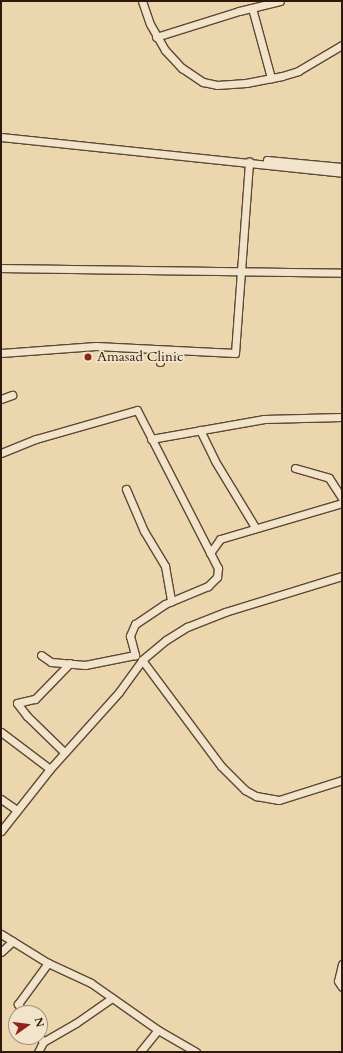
<!DOCTYPE html>
<html>
<head>
<meta charset="utf-8">
<style>
	body { margin:0 }
	#map { position:relative; width:343px; height:1053px; overflow:hidden; background:#ebd6ad; font-family:Cardo,serif }
	div>[style] { position:absolute }
	[style*='--x'] { left:calc(var(--x)*1px); top:calc(var(--y)*1px); width:calc(var(--w)*1px); rotate:calc(var(--a)*1deg) }
	.roads { filter:drop-shadow(1px 0 #5e4835) drop-shadow(-1px 0 #5e4835) drop-shadow(0 1px #5e4835) drop-shadow(0 -1px #5e4835) }
	.minor>* { height:7px; margin:-3.5px; padding:0 3.5px; transform-origin:3.5px; border-radius:3.5px; background:#f2e4ca }
	.dots>* { width:11px; height:11px; translate:-50% -50%; box-sizing:border-box; border:2px solid #f2e4ca; border-radius:50% }
	span { translate:-50% -50%; white-space:nowrap; text-align:center; line-height:1.15; -webkit-text-stroke:3.5px #f2e4ca; paint-order:stroke }
	.poi-label { font-size:14px; color:#2f190d }
	.left { translate:0 -50%; text-align:left }
	.frame { position:absolute; inset:0; border:2px solid #2f190d; pointer-events:none }
	.north { position:absolute; left:8px; top:1005px; width:40px; height:40px; box-sizing:border-box; background:#f2e4ca; border:1px solid #a4937e; border-radius:50%; rotate:76deg; font-size:11px; font-weight:700; line-height:16px; text-align:center; color:#2f190d }
	.north::after { content:''; display:block; margin:auto; width:14px; height:18px; background:#8f2418; clip-path:polygon(50% 0,100% 100%,50% 72%,0 100%) }
</style>
</head>
<body>
<div id="map">
	<div class="roads">
		<div class="minor">
			<div style="--x:142;--y:1;--w:24;--a:71"></div>
			<div style="--x:150;--y:24;--w:30;--a:60"></div>
			<div style="--x:165;--y:50;--w:25;--a:47"></div>
			<div style="--x:182;--y:68;--w:25;--a:34"></div>
			<div style="--x:203;--y:82;--w:14;--a:12"></div>
			<div style="--x:217;--y:85;--w:29;--a:-4"></div>
			<div style="--x:246;--y:83;--w:37;--a:-11"></div>
			<div style="--x:282;--y:76;--w:17;--a:-17"></div>
			<div style="--x:298;--y:71;--w:51;--a:-30.6"></div>
			<div style="--x:252;--y:8;--w:73;--a:74.8"></div>
			<div style="--x:156;--y:37;--w:87;--a:-17.4"></div>
			<div style="--x:239;--y:11;--w:42;--a:-13.7"></div>
			<div style="--x:1;--y:137;--w:343;--a:6"></div>
			<div style="--x:267;--y:160;--w:75;--a:5.3"></div>
			<div style="--x:1;--y:268;--w:341;--a:0.8"></div>
			<div style="--x:1;--y:353;--w:95;--a:-4.2"></div>
			<div style="--x:96;--y:346;--w:139;--a:2.9"></div>
			<div style="--x:235;--y:353;--w:192;--a:-85.8"></div>
			<div style="--x:160;--y:362;--w:12;--a:-81"></div>
			<div style="--x:1;--y:399;--w:12;--a:-20"></div>
			<div style="--x:200;--y:430;--w:34;--a:64"></div>
			<div style="--x:215;--y:461;--w:77;--a:58.8"></div>
			<div style="--x:151;--y:439;--w:115;--a:-10"></div>
			<div style="--x:264;--y:419;--w:78;--a:-1.5"></div>
			<div style="--x:1;--y:453;--w:38;--a:-22"></div>
			<div style="--x:36;--y:439;--w:105;--a:-16"></div>
			<div style="--x:137;--y:410;--w:178;--a:62.9"></div>
			<div style="--x:218;--y:568;--w:9;--a:96"></div>
			<div style="--x:217;--y:577;--w:13;--a:135"></div>
			<div style="--x:208;--y:586;--w:47;--a:157.3"></div>
			<div style="--x:165;--y:604;--w:36;--a:146"></div>
			<div style="--x:135;--y:624;--w:13;--a:113"></div>
			<div style="--x:130;--y:636;--w:20;--a:75"></div>
			<div style="--x:135;--y:655;--w:51;--a:168.7"></div>
			<div style="--x:85;--y:665;--w:34;--a:-175"></div>
			<div style="--x:51;--y:662;--w:12;--a:-145"></div>
			<div style="--x:295;--y:468;--w:35;--a:16"></div>
			<div style="--x:329;--y:478;--w:24;--a:57"></div>
			<div style="--x:126;--y:489;--w:46;--a:66.8"></div>
			<div style="--x:144;--y:531;--w:41;--a:59"></div>
			<div style="--x:165;--y:566;--w:36;--a:80"></div>
			<div style="--x:210;--y:553;--w:17;--a:-54"></div>
			<div style="--x:220;--y:539;--w:127;--a:-16.4"></div>
			<div style="--x:142;--y:660;--w:132;--a:53.3"></div>
			<div style="--x:221;--y:766;--w:34;--a:45"></div>
			<div style="--x:245;--y:790;--w:13;--a:29"></div>
			<div style="--x:256;--y:796;--w:23;--a:10"></div>
			<div style="--x:279;--y:800;--w:66;--a:-17.6"></div>
			<div style="--x:1;--y:732;--w:61;--a:37.1"></div>
			<div style="--x:64;--y:752;--w:52;--a:-135.8"></div>
			<div style="--x:27;--y:716;--w:16;--a:-128"></div>
			<div style="--x:17;--y:703;--w:18;--a:-13"></div>
			<div style="--x:35;--y:699;--w:50;--a:-45.8"></div>
			<div style="--x:1;--y:799;--w:19;--a:35"></div>
			<div style="--x:1;--y:831;--w:79;--a:-51.7"></div>
			<div style="--x:50;--y:769;--w:103;--a:-48.1"></div>
			<div style="--x:119;--y:692;--w:39;--a:-54"></div>
			<div style="--x:142;--y:660;--w:31;--a:-40"></div>
			<div style="--x:166;--y:640;--w:25;--a:-32"></div>
			<div style="--x:187;--y:627;--w:41;--a:-21.5"></div>
			<div style="--x:225;--y:612;--w:122;--a:-17.1"></div>
			<div style="--x:1;--y:934;--w:55;--a:31.7"></div>
			<div style="--x:48;--y:963;--w:47;--a:24.9"></div>
			<div style="--x:91;--y:983;--w:82;--a:35"></div>
			<div style="--x:158;--y:1030;--w:44;--a:30.1"></div>
			<div style="--x:1;--y:952;--w:16;--a:-43"></div>
			<div style="--x:342;--y:964;--w:17;--a:103"></div>
			<div style="--x:338;--y:981;--w:7;--a:56"></div>
			<div style="--x:24;--y:1013;--w:11;--a:-124"></div>
			<div style="--x:18;--y:1004;--w:51;--a:-53.8"></div>
			<div style="--x:43;--y:1042;--w:38;--a:-30"></div>
			<div style="--x:76;--y:1023;--w:44;--a:-34.8"></div>
			<div style="--x:38;--y:1052;--w:11;--a:-63"></div>
			<div style="--x:43;--y:1042;--w:6;--a:-121"></div>
			<div style="--x:140;--y:1052;--w:28;--a:-51"></div>
		</div>
	</div>
	<div class="dots">
		<div style="left:88px;top:357px;background:#8f2418"></div>
	</div>
	<div class="poi-label">
		<span class="left" style="left:97px;top:357px">Amasad Clinic</span>
	</div>
	<div class="frame"></div>
	<div class="north">N</div>
</div>
</body>
</html>
